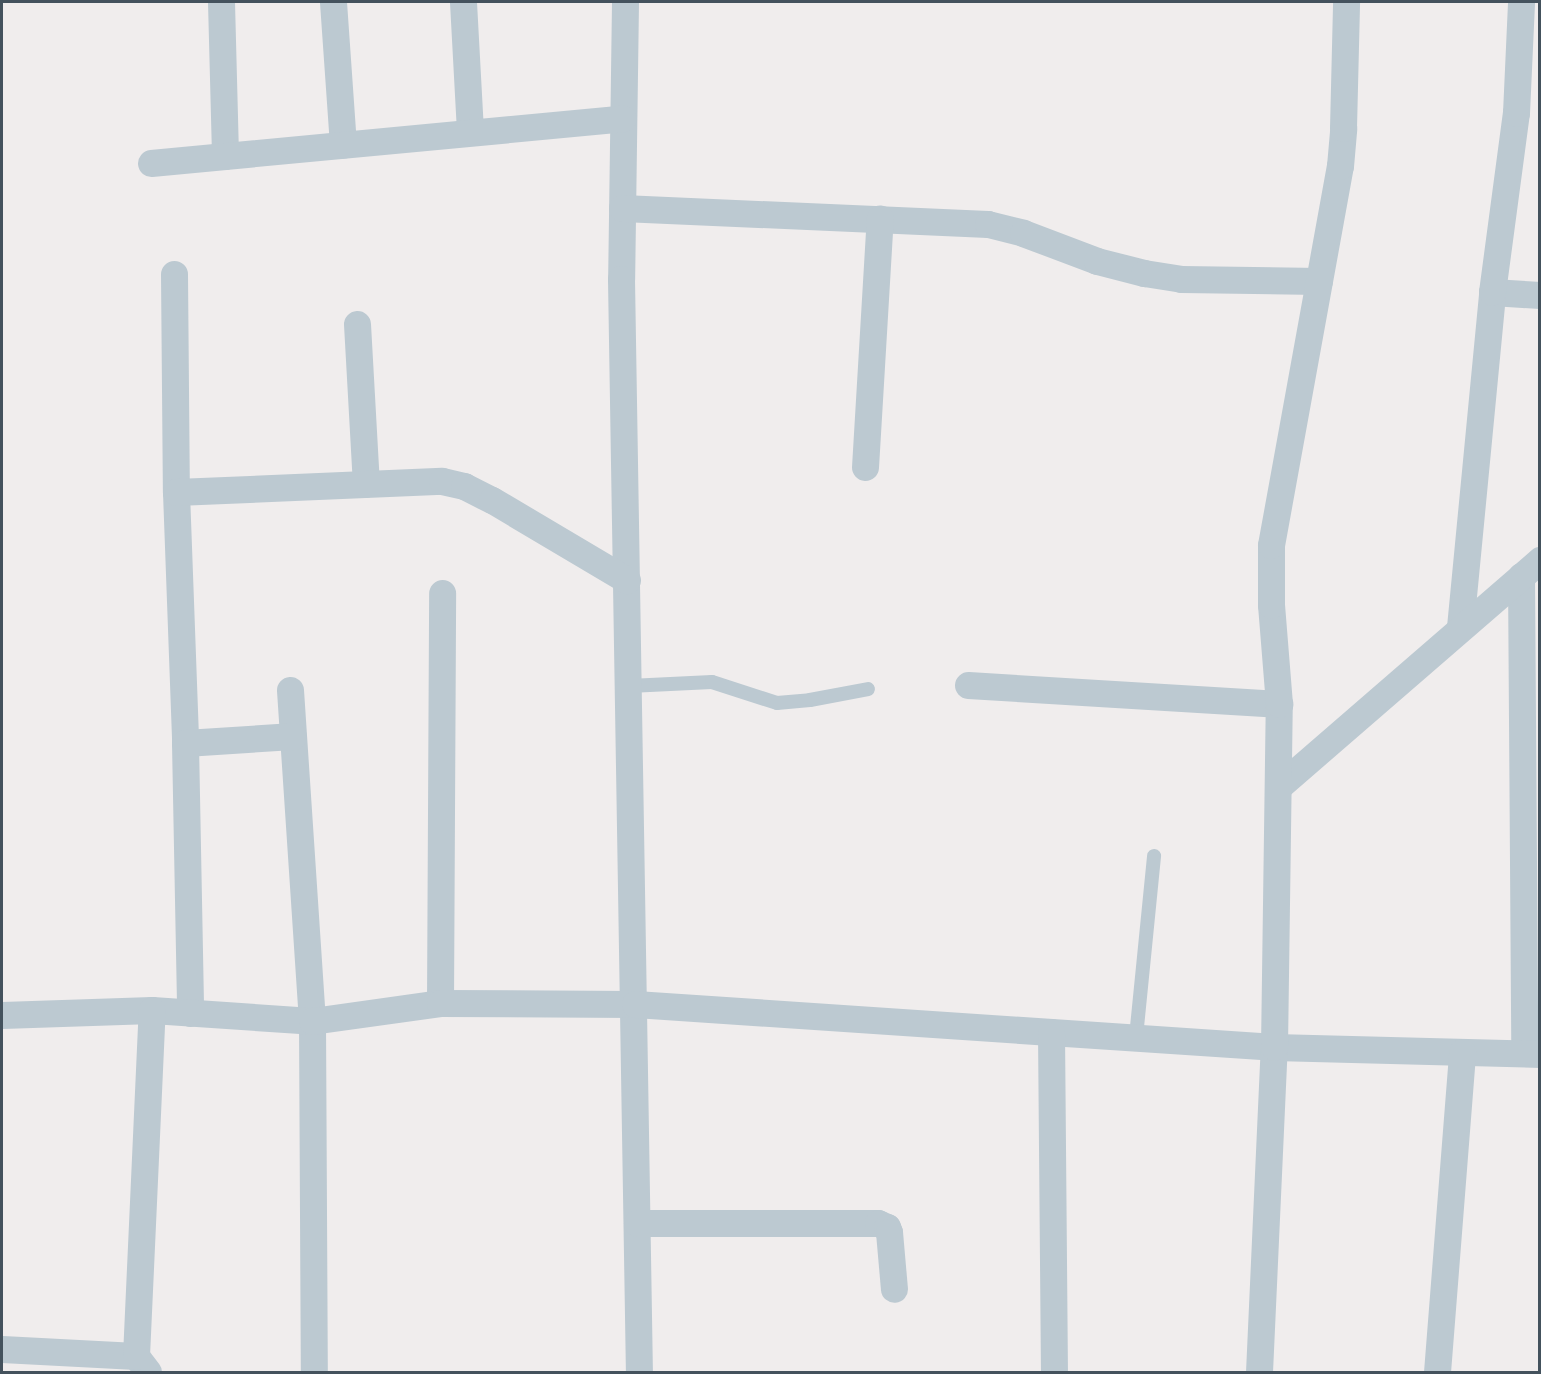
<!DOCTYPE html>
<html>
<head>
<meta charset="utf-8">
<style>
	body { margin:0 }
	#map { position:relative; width:1541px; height:1374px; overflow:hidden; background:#f0eded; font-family:Mulish,sans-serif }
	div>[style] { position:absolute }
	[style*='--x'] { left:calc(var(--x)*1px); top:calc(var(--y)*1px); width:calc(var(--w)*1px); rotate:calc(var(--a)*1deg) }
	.lane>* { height:14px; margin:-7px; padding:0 7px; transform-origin:7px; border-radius:7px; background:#bcc9d1 }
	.street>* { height:27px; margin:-13.5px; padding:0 13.5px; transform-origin:13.5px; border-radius:13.5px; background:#bcc9d1 }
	span { translate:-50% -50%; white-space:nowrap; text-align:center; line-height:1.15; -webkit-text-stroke:4.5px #fff; paint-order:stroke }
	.frame { position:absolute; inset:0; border:3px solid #44525d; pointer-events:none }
</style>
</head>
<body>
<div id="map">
	<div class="lane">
		<div style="--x:629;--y:686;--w:83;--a:-2.8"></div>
		<div style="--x:712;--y:682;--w:68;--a:17.9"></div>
		<div style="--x:777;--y:703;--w:33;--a:-5"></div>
		<div style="--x:810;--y:700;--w:59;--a:-10.7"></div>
		<div style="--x:1136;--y:1037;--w:182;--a:-84.3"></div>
	</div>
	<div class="street">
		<div style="--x:221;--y:2;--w:154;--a:88.5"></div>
		<div style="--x:333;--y:2;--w:143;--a:86"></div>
		<div style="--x:463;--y:2;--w:130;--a:86.9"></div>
		<div style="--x:625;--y:2;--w:277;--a:90.8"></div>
		<div style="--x:621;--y:279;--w:1093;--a:89.06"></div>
		<div style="--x:151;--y:163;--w:474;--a:-5.4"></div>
		<div style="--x:622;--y:208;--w:366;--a:2.5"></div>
		<div style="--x:988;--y:224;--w:36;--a:14"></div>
		<div style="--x:1023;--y:233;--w:79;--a:20.7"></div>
		<div style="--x:1097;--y:261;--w:49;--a:14.3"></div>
		<div style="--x:1144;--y:273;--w:37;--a:9"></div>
		<div style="--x:1181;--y:279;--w:138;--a:0.8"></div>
		<div style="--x:174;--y:274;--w:218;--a:89.5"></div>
		<div style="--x:176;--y:492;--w:251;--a:87.9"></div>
		<div style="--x:185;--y:743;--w:270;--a:88.9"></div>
		<div style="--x:1492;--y:292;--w:48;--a:3.6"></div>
		<div style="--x:357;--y:324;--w:160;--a:86.8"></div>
		<div style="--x:865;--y:467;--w:249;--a:-86.6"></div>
		<div style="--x:176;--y:492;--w:266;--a:-2.4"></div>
		<div style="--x:442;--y:481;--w:23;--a:13"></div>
		<div style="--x:464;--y:486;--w:31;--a:27"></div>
		<div style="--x:492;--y:500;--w:157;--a:30.7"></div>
		<div style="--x:1521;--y:576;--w:477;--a:89.6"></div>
		<div style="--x:1460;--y:627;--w:337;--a:-84.5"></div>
		<div style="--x:1492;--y:292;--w:181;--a:-82.4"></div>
		<div style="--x:1516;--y:113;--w:111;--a:-87.4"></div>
		<div style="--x:968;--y:685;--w:312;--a:3.5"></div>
		<div style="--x:290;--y:690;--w:332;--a:86.2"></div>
		<div style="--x:312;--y:1021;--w:351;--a:89.7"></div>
		<div style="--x:185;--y:743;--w:108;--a:-3.7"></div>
		<div style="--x:1278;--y:787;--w:347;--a:-40.9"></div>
		<div style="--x:440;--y:1003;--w:410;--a:-89.7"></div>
		<div style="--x:2;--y:1015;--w:150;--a:-1.9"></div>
		<div style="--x:152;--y:1010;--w:160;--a:3.9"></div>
		<div style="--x:312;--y:1021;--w:129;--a:-8"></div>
		<div style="--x:440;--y:1003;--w:195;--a:0.3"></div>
		<div style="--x:635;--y:1004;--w:640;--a:3.85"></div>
		<div style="--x:1274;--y:1047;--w:266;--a:1.5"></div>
		<div style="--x:1051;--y:1032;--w:340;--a:89.5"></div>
		<div style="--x:637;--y:1223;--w:241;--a:0"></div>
		<div style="--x:878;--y:1223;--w:10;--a:24"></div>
		<div style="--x:887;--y:1227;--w:5;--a:68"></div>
		<div style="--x:889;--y:1232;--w:57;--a:85"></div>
		<div style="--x:2;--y:1349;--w:134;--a:3"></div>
		<div style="--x:136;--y:1356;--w:20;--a:53"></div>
		<div style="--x:136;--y:1356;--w:346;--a:-87.4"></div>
		<div style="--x:1259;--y:1372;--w:325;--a:-87.4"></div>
		<div style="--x:1274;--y:1047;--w:343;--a:-89.2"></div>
		<div style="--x:1279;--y:704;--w:99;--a:-94.6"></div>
		<div style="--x:1271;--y:605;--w:60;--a:-90"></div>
		<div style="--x:1271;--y:545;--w:385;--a:-79.7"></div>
		<div style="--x:1340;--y:166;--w:38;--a:-85"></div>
		<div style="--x:1343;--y:128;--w:126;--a:-88.6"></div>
		<div style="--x:1437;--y:1372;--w:321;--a:-85.5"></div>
	</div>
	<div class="frame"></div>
</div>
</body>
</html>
